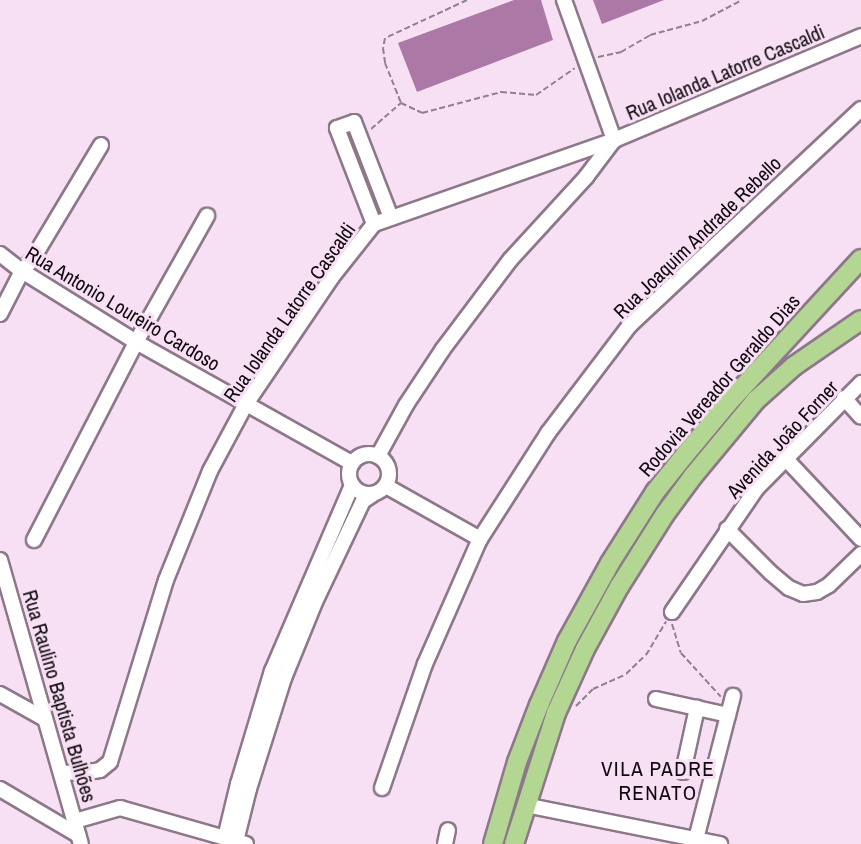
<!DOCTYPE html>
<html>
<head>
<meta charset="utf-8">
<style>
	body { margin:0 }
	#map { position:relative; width:861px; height:844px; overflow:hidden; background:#f7e0f4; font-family:"Archivo Narrow",sans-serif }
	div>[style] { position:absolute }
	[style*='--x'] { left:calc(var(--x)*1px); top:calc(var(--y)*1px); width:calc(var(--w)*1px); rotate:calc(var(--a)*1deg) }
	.water>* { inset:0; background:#ac78a6 }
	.path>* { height:2px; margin-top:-1px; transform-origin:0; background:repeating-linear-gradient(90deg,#90808e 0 6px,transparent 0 9px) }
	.roads { filter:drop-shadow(2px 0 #8d788a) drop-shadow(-2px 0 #8d788a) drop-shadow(0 2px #8d788a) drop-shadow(0 -2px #8d788a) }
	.minor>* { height:14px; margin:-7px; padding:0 7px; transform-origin:7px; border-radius:7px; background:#fff }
	.minor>.ring { margin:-7px; padding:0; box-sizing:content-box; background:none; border:14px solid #fff; border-radius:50% }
	.major>* { height:18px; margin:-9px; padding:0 9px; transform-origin:9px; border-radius:9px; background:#b3d792 }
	span { translate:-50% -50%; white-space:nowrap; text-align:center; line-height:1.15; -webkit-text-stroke:6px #f7e0f4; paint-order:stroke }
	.street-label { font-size:20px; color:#10090f }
	.neighbourhood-label { font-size:21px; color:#10090f; letter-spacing:1.5px }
</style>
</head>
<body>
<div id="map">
	<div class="water">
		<div style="clip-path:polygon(514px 0,541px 0,553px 40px,417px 92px,398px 43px)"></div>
		<div style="clip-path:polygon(593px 0,664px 0,602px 24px)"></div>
	</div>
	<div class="path">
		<div style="--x:467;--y:0;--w:90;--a:155.1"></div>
		<div style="--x:385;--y:38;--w:10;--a:101"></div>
		<div style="--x:383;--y:48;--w:15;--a:82"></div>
		<div style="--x:385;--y:63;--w:43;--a:68.2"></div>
		<div style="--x:401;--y:103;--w:23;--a:25"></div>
		<div style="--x:422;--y:113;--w:82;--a:-14.9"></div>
		<div style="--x:501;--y:92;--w:35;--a:5"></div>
		<div style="--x:536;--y:95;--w:47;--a:-34.7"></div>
		<div style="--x:598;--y:57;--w:24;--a:-12"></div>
		<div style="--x:621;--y:52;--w:34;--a:-30"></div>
		<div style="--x:650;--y:35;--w:54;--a:-15.1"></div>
		<div style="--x:702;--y:21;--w:45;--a:-27.7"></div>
		<div style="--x:371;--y:129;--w:40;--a:-41"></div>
		<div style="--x:672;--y:624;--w:30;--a:73"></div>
		<div style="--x:681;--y:653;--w:59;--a:47.7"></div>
		<div style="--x:576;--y:706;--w:24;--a:-45"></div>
		<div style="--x:593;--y:689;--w:36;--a:-24"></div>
		<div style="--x:626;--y:674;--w:28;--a:-44"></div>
		<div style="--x:646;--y:655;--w:39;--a:-59"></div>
	</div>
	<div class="roads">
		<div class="minor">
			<div style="--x:564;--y:0;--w:149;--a:70.3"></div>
			<div style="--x:374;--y:224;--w:103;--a:-111.1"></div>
			<div style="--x:337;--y:128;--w:18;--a:-19"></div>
			<div style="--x:354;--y:122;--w:103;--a:68.9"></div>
			<div style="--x:0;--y:254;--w:28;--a:38"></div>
			<div style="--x:22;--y:271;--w:134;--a:31.9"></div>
			<div style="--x:136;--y:342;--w:248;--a:29.3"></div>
			<div style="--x:0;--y:314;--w:48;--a:-62.9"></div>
			<div style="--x:22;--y:271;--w:15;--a:-48"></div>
			<div style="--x:32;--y:260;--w:134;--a:-59"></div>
			<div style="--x:844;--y:398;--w:25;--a:48"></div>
			<div class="ring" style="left:349px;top:454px;width:26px;height:26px"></div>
			<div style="--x:378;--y:456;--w:58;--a:-61.2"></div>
			<div style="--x:406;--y:405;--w:67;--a:-56.5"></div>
			<div style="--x:443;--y:349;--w:111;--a:-53"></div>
			<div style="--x:510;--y:260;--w:113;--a:-47.5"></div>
			<div style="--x:586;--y:177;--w:46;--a:-52.9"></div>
			<div style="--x:785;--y:458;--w:111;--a:46.8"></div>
			<div style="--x:386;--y:486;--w:108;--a:29.4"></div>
			<div style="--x:727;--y:529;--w:62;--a:45"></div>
			<div style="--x:771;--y:573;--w:23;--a:40"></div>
			<div style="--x:789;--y:588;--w:15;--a:23"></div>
			<div style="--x:803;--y:594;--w:14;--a:-8"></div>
			<div style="--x:817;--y:592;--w:14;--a:-30"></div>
			<div style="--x:829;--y:585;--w:45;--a:-44.1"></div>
			<div style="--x:34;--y:540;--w:223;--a:-62.7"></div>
			<div style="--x:136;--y:342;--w:145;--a:-60.6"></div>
			<div style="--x:0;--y:560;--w:295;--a:74.1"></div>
			<div style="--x:672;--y:612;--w:150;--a:-55.6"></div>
			<div style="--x:757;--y:488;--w:148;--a:-45.3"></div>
			<div style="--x:0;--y:694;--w:51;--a:29.1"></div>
			<div style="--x:656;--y:699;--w:74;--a:12.5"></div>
			<div style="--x:683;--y:772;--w:66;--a:-77.7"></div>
			<div style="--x:61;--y:773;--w:27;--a:-2"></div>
			<div style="--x:88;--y:772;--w:12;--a:-9"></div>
			<div style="--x:100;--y:770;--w:13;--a:-39"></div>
			<div style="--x:110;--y:762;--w:190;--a:-72.9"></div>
			<div style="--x:166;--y:580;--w:118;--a:-68"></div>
			<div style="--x:210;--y:471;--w:76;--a:-61.8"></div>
			<div style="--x:246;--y:404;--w:153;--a:-55.9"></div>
			<div style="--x:332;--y:277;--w:68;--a:-51.6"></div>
			<div style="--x:374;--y:224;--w:254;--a:-19.3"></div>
			<div style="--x:614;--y:140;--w:268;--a:-22.8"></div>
			<div style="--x:382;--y:788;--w:131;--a:-70.9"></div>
			<div style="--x:425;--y:664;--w:137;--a:-66.3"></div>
			<div style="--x:480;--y:539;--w:126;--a:-57.3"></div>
			<div style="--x:548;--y:433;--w:136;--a:-52.8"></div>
			<div style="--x:630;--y:325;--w:316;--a:-43.1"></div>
			<div style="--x:0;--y:789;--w:91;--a:30.5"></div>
			<div style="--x:525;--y:805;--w:199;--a:11.3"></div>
			<div style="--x:75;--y:821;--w:47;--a:-16.1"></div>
			<div style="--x:120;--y:808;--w:131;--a:15.9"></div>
			<div style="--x:225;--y:838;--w:56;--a:-76.5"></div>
			<div style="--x:238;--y:784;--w:118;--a:-73.3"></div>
			<div style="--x:272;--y:671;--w:202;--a:-66.7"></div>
			<div style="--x:696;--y:839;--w:148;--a:-75.5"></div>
			<div style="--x:236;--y:841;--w:54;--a:-76"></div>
			<div style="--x:249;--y:789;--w:116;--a:-72.5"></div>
			<div style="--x:284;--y:678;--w:82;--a:-67.8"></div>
			<div style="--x:315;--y:602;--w:112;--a:-64.6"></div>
			<div style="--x:363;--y:501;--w:11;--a:-34"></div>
			<div style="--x:445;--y:844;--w:14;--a:-78"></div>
		</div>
		<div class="major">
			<div style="--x:493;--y:844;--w:85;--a:-73.7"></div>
			<div style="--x:517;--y:762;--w:61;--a:-68.9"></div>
			<div style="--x:539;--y:705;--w:70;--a:-66.4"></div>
			<div style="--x:567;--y:641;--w:89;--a:-61.1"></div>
			<div style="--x:610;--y:563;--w:84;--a:-57.6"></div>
			<div style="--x:655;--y:492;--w:46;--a:-51.1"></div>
			<div style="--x:684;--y:456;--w:69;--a:-50.3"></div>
			<div style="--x:728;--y:403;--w:196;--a:-47.3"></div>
			<div style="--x:514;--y:844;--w:138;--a:-72.2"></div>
			<div style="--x:556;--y:713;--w:70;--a:-65.6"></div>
			<div style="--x:585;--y:649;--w:71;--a:-61.3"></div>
			<div style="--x:619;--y:587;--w:86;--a:-57.8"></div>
			<div style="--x:665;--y:514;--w:47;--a:-53.6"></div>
			<div style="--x:693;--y:476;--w:99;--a:-50.3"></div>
			<div style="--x:756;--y:400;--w:51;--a:-41.8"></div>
			<div style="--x:794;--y:366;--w:81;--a:-34.5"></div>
		</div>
	</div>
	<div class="street-label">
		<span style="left:725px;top:72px;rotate:-23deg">Rua Iolanda Latorre Cascaldi</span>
		<span style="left:697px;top:237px;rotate:-44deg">Rua Joaquim Andrade Rebello</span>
		<span style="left:123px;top:308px;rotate:31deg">Rua Antonio Loureiro Cardoso</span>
		<span style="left:289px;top:312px;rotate:-55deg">Rua Iolanda Latorre Cascaldi</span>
		<span style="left:719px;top:385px;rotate:-49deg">Rodovia Vereador Geraldo Dias</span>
		<span style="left:782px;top:439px;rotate:-47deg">Avenida João Forner</span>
		<span style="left:60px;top:696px;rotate:74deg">Rua Raulino Baptista Bulhões</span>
	</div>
	<div class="neighbourhood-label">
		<span style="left:658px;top:781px">VILA PADRE<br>RENATO</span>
	</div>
</div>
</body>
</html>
